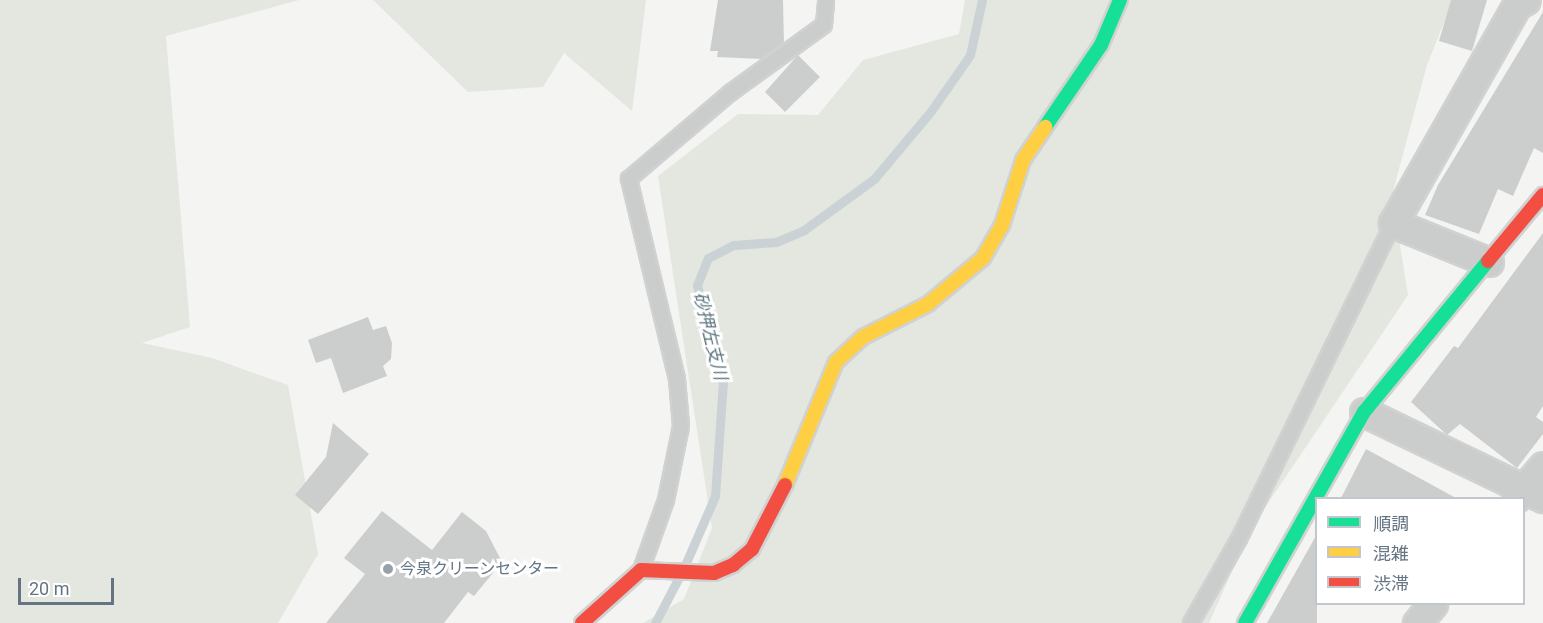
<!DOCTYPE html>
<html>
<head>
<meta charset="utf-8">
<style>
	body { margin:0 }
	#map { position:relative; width:1543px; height:623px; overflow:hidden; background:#f4f4f2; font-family:Roboto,"Noto Sans JP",sans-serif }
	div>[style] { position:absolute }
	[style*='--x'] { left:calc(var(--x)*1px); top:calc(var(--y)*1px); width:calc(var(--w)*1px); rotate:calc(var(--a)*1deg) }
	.green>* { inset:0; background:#e4e7e0 }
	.stream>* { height:9px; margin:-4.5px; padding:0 4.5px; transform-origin:4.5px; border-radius:4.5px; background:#cbd2d5 }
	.building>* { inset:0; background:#cccece }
	.roads { filter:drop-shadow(2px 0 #d0d2d2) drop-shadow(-2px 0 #d0d2d2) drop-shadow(0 2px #d0d2d2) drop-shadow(0 -2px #d0d2d2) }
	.lane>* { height:14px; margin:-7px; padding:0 7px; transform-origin:7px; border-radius:7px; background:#cbcdcd }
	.street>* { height:27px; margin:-13.5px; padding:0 13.5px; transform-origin:13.5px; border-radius:13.5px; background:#cbcdcd }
	.fast>* { height:14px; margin:-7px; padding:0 7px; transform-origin:7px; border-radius:7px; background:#16e098 }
	.slow>* { height:14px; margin:-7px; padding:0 7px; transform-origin:7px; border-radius:7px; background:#ffcf43 }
	.jam>* { height:14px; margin:-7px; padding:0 7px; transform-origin:7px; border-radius:7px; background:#f24e42 }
	.dots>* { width:16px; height:16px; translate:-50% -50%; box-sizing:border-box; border:3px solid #fff; border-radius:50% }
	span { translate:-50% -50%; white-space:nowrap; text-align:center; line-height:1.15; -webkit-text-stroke:6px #fff; paint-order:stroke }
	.poi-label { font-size:16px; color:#647483 }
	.left { translate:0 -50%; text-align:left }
	.water-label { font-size:18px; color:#5f7780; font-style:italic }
	.legend { position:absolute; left:1315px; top:497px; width:210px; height:108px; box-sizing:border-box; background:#fff; border:2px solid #c1c7cd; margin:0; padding:8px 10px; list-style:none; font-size:18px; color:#647483 }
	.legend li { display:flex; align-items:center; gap:12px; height:30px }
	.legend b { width:30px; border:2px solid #c1c7cd }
	.scale { position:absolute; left:18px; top:578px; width:96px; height:27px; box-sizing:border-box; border:3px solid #647483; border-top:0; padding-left:8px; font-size:18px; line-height:21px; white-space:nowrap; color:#647483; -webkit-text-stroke:4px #fff; paint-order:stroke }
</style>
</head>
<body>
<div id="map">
	<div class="green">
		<div style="clip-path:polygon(0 0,299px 0,166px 36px,190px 327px,142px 343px,212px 358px,288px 385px,318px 554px,278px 623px,0 623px)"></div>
		<div style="clip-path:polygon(373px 0,646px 0,632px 111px,564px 53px,543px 87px,468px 92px)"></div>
		<div style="clip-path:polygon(965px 0,1453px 0,1427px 65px,1392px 195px,1408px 295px,1252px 527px,1209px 623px,643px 623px,684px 599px,712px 528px,658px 176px,738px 114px,818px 115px,863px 60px,959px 34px)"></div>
	</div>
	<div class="stream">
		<div style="--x:685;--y:565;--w:75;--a:-66.5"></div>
		<div style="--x:715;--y:496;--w:113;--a:-86"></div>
		<div style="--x:723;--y:383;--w:101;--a:-104.9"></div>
		<div style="--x:697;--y:285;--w:29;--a:-68"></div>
		<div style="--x:708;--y:258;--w:29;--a:-27"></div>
		<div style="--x:734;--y:245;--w:42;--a:-4.1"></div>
		<div style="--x:776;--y:242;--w:30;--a:-23"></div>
		<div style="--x:804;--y:230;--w:87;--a:-36.1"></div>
		<div style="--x:874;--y:179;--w:89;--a:-50"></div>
		<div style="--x:931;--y:111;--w:68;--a:-55.1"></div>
		<div style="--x:970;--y:55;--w:56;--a:-77.7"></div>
		<div style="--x:655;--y:623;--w:52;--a:-62.4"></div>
	</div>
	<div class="building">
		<div style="clip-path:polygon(718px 0,783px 0,784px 43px,762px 59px,717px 57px,718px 51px,710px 51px)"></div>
		<div style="clip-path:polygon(1451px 0,1487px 0,1472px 51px,1439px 41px)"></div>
		<div style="clip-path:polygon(1543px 12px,1543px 153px,1534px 148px,1513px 196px,1498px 189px,1479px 234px,1425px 215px,1438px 185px)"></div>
		<div style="clip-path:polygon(798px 55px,820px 77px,785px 112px,765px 92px)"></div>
		<div style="clip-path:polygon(1543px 233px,1543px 406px,1536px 417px,1543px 422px,1543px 434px,1517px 468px,1460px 424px,1447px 435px,1411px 402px,1454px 346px,1458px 348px)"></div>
		<div style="clip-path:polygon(368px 317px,373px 330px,386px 326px,392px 343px,391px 359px,383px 366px,387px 376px,343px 393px,331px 358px,316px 363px,308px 340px)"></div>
		<div style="clip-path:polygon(333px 423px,369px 454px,318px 514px,295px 495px,326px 457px)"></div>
		<div style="clip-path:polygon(1366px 449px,1456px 498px,1341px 498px)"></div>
		<div style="clip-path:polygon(382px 511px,432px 550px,462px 512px,486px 531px,502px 562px,474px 596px,468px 592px,444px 623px,326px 623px,365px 574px,344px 558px)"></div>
		<div style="clip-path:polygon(1317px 534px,1317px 623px,1267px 623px)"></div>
	</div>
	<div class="roads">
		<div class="lane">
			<div style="--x:641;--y:570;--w:74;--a:-70.3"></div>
			<div style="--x:666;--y:500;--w:76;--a:-78.5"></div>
			<div style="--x:681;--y:426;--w:47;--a:-94.9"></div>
			<div style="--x:677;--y:379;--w:206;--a:-103.5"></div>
			<div style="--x:629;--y:179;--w:133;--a:-40.4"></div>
			<div style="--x:730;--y:93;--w:116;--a:-35.9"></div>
			<div style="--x:824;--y:25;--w:25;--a:-85"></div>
			<div style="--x:1191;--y:623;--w:97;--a:-60.3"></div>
			<div style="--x:1239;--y:539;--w:352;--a:-64"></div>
		</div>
		<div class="street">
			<div style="--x:1489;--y:262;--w:104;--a:-157.9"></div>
			<div style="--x:1393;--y:223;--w:251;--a:-60.4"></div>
			<div style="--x:1517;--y:5;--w:10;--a:-29"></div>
			<div style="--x:1364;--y:412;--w:199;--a:25.7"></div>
			<div style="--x:1516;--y:498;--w:42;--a:-49.8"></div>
			<div style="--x:1417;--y:623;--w:25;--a:-50"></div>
		</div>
		<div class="fast">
			<div style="--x:1045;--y:127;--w:99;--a:-55.7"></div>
			<div style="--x:1101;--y:45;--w:49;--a:-67.1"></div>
			<div style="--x:1245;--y:623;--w:242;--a:-60.6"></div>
			<div style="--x:1364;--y:412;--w:195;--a:-50.6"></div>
		</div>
		<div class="slow">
			<div style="--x:785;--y:485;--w:133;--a:-67.5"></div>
			<div style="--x:836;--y:362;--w:37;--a:-43"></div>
			<div style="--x:863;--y:337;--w:73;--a:-26.9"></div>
			<div style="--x:928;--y:304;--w:72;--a:-39.9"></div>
			<div style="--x:983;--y:258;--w:38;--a:-60"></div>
			<div style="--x:1002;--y:225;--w:68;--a:-72.1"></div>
			<div style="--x:1023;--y:160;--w:40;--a:-56"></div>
		</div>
		<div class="jam">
			<div style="--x:1488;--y:261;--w:86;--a:-50.2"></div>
			<div style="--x:582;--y:623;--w:79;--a:-41.9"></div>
			<div style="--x:641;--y:570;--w:73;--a:2.4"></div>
			<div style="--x:714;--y:573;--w:21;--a:-23"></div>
			<div style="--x:733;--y:565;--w:25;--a:-40"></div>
			<div style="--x:752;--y:549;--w:72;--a:-62.7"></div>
		</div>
	</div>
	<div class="dots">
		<div style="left:388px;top:569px;background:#96a1aa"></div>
	</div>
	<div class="poi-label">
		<span class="left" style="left:400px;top:569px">今泉クリーンセンター</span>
	</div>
	<div class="water-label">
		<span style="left:710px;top:336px;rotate:76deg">砂押左支川</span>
	</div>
	<ul class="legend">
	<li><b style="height:8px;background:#16e098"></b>順調</li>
	<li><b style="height:8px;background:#ffcf43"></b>混雑</li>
	<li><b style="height:8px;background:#f24e42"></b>渋滞</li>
	</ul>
	<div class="scale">20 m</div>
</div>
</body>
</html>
